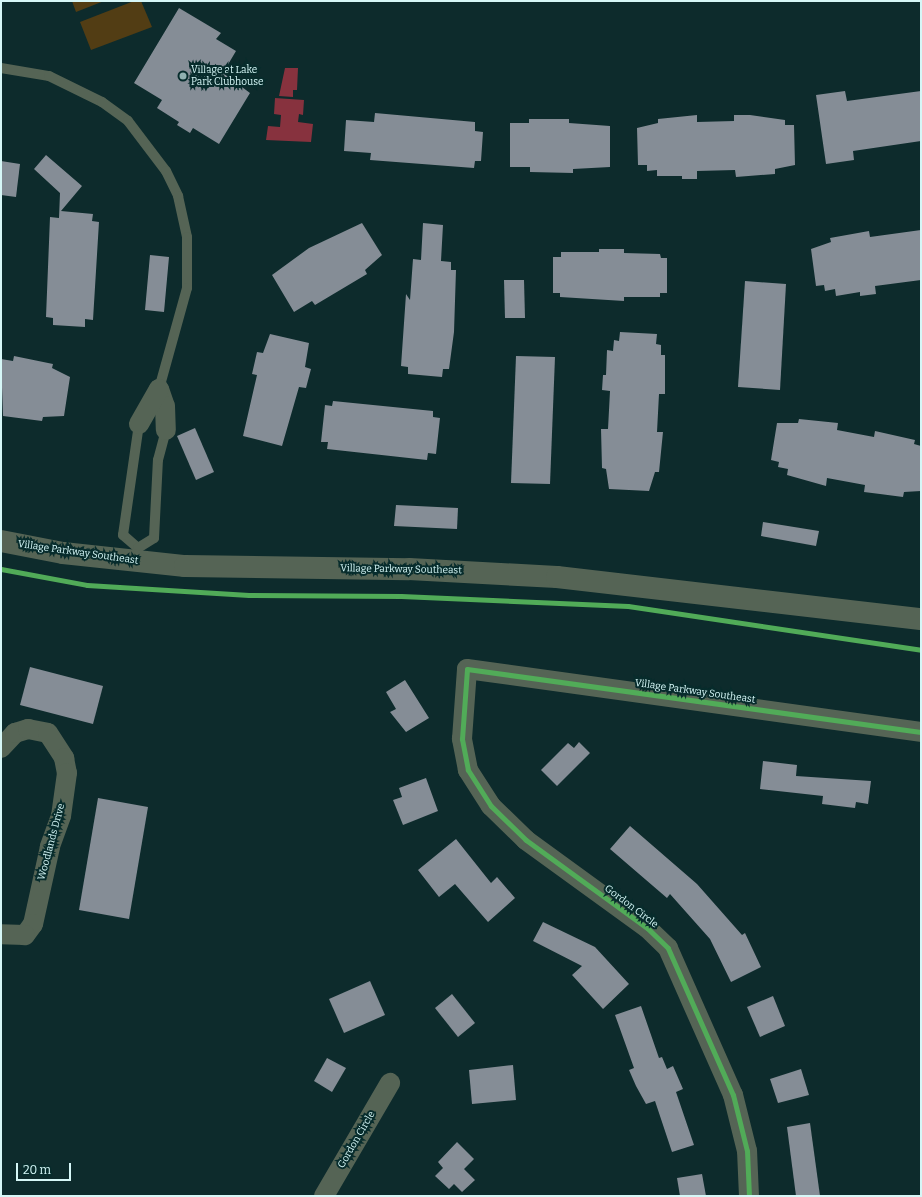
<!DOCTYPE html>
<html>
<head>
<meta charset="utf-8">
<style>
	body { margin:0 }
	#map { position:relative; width:922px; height:1197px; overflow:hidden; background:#0d2b2c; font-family:Bitter,serif }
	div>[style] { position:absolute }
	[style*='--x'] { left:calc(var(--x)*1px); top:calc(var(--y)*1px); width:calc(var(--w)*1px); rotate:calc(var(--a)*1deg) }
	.green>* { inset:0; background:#523d14 }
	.water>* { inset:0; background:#87323e }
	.building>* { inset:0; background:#858d96 }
	.service>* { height:10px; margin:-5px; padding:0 5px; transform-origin:5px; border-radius:5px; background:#556455 }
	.minor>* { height:20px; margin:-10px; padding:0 10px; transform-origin:10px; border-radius:10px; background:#556455 }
	.tertiary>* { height:22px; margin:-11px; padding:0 11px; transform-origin:11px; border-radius:11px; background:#556455 }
	.cycleway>* { height:5px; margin:-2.5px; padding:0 2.5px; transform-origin:2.5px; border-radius:2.5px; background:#51ab58 }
	.dots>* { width:11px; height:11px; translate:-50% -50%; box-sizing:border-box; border:2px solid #072c2c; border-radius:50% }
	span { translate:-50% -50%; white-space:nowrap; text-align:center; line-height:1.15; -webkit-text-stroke:4px #072c2c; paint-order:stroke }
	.poi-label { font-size:10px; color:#d6f7f7 }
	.left { translate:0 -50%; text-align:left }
	.street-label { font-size:10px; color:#d6f7f7 }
	.frame { position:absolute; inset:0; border:2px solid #d6f7f7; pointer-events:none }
	.scale { position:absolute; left:16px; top:1163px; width:55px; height:18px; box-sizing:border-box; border:2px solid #d6f7f7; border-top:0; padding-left:5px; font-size:12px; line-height:14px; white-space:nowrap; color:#d6f7f7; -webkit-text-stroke:3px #072c2c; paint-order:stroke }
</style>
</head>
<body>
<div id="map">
	<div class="green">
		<div style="clip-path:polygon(72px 1px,104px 1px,76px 12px)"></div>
		<div style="clip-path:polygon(134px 1px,141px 1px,152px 27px,91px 50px,80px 22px)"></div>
	</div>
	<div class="water">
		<div style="clip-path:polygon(285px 68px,298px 68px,297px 90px,293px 90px,293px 97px,279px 96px)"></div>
		<div style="clip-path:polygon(275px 98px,304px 100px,303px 115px,299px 114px,298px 122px,313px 124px,311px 142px,266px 140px,268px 126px,280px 127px,281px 115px,274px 114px)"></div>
	</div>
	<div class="building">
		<div style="clip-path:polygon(179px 8px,221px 33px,216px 39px,236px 51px,223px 73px,250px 93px,219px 144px,193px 128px,190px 133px,177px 125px,179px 122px,157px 108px,162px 100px,134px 83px)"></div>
		<div style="clip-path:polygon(845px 91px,847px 101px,921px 91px,921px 141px,853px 151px,854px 160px,826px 164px,816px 95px)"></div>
		<div style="clip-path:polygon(375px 113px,475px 122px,475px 131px,483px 132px,481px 161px,475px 161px,474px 168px,370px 160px,371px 153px,344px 151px,346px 120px,374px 122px)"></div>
		<div style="clip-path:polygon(697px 115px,697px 122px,734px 121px,734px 115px,750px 115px,785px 120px,785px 125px,794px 125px,795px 165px,775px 169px,775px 174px,736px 177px,735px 170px,697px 171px,697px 179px,682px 179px,682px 176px,657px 176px,657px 170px,647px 171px,647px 165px,638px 165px,637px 128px,658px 123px,658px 119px)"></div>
		<div style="clip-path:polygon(529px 119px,569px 119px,569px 123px,610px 126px,610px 167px,573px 169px,573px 173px,530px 172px,530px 167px,510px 167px,510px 123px,529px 123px)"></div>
		<div style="clip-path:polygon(46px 155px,82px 186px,61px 211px,93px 214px,92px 221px,99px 222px,93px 320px,85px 319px,85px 327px,53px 325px,53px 318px,46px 317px,50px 217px,59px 218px,60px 193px,34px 169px)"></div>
		<div style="clip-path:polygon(1px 161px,20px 164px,16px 197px,1px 195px)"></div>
		<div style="clip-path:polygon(362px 223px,382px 255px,365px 270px,367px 274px,315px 305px,312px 301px,294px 312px,272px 275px,309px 248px)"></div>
		<div style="clip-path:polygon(423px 223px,443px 225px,441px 261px,451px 262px,451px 270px,456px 270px,454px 332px,449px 369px,443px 369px,442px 377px,408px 374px,408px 367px,401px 366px,406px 294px,410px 300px,413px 259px,421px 260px)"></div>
		<div style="clip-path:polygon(921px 230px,921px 280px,875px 286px,876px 294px,860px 296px,860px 292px,836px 296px,835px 289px,825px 291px,824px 285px,816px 286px,811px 249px,831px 242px,830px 238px,869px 231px,870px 237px)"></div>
		<div style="clip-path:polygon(599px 249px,624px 249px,624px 253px,660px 254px,661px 258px,667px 258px,667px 293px,660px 293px,660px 297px,624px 297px,624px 301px,560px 297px,560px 293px,553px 293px,553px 257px,561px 257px,561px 252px,599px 252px)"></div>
		<div style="clip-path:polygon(150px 255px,169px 257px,164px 312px,145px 310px)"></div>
		<div style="clip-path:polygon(504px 280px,524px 280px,525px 318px,505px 318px)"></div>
		<div style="clip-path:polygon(745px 281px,786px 284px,780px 390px,738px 387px)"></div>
		<div style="clip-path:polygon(620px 332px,657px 334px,656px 344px,661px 345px,661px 355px,665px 355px,665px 394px,659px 394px,657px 432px,663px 432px,659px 472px,655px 472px,649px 491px,609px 489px,606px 469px,602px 468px,601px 429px,608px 429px,610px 391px,602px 390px,603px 375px,606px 375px,607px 350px,613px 351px,614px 340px,619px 341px)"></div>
		<div style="clip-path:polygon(270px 334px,309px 343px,305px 367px,311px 369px,306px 388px,299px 387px,282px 446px,243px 436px,257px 375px,252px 374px,257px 352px,263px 353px)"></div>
		<div style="clip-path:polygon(14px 356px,53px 364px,52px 368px,70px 377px,64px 416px,43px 417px,42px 421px,3px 416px,1px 359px,13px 361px)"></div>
		<div style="clip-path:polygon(516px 356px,555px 357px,550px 484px,511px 483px)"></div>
		<div style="clip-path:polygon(333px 401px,433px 411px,433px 417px,440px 418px,436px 454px,428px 453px,427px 460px,327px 449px,328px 442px,321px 442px,325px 405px,332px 406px)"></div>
		<div style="clip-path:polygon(799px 419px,838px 423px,837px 430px,874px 437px,875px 431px,915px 440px,914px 444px,921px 446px,921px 491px,904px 492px,903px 497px,880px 494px,864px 492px,865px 485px,827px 478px,826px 486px,787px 475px,788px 469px,778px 467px,779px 462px,771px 460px,777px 423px,798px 423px)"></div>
		<div style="clip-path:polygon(195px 428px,214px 472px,196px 480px,177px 436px)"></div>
		<div style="clip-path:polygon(396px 505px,458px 508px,457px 529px,394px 526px)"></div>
		<div style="clip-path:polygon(763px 522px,819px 531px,816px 546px,761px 536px)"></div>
		<div style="clip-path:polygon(30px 667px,103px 686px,93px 724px,20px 705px)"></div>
		<div style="clip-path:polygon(405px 680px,429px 718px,406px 732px,390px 712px,396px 709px,386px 692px)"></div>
		<div style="clip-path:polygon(579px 742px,590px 753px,557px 786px,541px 770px,568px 743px,574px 748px)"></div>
		<div style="clip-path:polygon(763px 761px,797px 765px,796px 776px,871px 781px,868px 804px,856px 802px,855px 808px,822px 804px,823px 796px,760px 789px)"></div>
		<div style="clip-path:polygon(426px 778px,438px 811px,403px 825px,393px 800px,402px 797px,399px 788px)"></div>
		<div style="clip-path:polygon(98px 798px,148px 807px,129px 919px,79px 910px)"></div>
		<div style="clip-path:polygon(630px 826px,697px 884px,742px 935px,745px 933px,761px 967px,731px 982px,710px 939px,670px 894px,667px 898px,610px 849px)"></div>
		<div style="clip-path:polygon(456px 839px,491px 883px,497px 877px,515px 898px,488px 922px,455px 884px,439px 897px,418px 870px)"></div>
		<div style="clip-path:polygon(543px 922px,595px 947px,629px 984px,603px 1009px,572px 975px,582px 966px,533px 941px)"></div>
		<div style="clip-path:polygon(370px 981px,385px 1015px,344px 1033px,329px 999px)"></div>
		<div style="clip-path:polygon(452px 994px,475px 1023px,458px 1037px,435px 1008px)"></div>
		<div style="clip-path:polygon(773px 996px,785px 1026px,760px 1037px,747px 1007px)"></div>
		<div style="clip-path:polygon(641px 1006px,659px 1058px,662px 1057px,667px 1069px,673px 1066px,683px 1089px,676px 1092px,694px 1145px,672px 1152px,655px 1101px,646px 1104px,636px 1086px,629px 1070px,634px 1068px,615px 1015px)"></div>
		<div style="clip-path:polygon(327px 1058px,346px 1068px,332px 1092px,314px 1081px)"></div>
		<div style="clip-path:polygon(513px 1065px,516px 1100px,472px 1104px,469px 1070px)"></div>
		<div style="clip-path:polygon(801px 1069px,809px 1095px,778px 1103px,770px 1079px)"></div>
		<div style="clip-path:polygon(810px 1123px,820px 1196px,796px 1196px,787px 1127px)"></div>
		<div style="clip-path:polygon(457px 1142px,474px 1159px,464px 1169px,475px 1180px,462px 1192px,454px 1184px,449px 1189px,435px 1176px,443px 1168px,438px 1162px)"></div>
		<div style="clip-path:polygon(702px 1174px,706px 1196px,680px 1196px,677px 1178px)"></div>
	</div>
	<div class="service">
		<div style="--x:1;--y:68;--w:49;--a:9.5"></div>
		<div style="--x:49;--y:76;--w:59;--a:26.1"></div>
		<div style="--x:102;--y:102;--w:32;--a:36"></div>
		<div style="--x:128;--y:121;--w:63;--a:52.8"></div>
		<div style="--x:166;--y:171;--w:28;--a:64"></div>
		<div style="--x:178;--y:196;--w:42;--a:77.6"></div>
		<div style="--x:187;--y:237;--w:51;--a:90"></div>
		<div style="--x:187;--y:288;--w:105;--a:105.5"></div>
		<div style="--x:138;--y:548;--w:20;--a:-139"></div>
		<div style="--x:123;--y:535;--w:112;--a:-81.8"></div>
		<div style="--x:136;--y:561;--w:13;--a:-81"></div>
		<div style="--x:138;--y:548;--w:19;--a:-32"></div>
		<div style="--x:154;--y:538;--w:78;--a:-87.1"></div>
		<div style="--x:158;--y:460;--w:31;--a:-75"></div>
	</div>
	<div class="minor">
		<div style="--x:159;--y:389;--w:18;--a:71"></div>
		<div style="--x:165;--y:406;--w:24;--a:88"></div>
		<div style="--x:139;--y:424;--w:40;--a:-60.3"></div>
		<div style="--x:1;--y:748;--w:21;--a:-47"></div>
		<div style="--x:15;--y:733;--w:14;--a:-17"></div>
		<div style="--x:28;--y:729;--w:20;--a:11"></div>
		<div style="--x:48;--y:733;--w:30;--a:57"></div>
		<div style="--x:64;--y:758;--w:15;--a:79"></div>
		<div style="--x:67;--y:773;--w:43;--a:97.9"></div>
		<div style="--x:61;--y:816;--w:33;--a:110"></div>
		<div style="--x:50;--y:847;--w:79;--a:102.4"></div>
		<div style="--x:33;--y:924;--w:14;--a:126"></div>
		<div style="--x:25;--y:935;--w:24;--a:-178"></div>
		<div style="--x:324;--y:1196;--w:131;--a:-59.7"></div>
		<div style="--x:749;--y:1196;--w:45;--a:-92.5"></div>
		<div style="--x:747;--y:1151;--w:58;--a:-104"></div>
		<div style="--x:733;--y:1095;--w:161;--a:-113.9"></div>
		<div style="--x:668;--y:948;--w:29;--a:-136"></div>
		<div style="--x:647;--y:928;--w:150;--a:-144"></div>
		<div style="--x:526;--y:840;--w:49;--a:-135.8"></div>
		<div style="--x:491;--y:806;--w:43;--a:-122.6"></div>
		<div style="--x:468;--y:770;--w:32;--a:-101"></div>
		<div style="--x:462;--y:739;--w:70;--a:-85.9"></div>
		<div style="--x:467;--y:669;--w:458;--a:7.9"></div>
	</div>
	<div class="tertiary">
		<div style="--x:1;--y:541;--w:63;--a:11"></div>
		<div style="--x:63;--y:553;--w:123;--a:6.1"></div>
		<div style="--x:185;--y:566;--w:224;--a:0.8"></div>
		<div style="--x:409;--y:569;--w:148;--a:3.1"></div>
		<div style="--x:557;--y:577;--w:366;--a:6.6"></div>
	</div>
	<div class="cycleway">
		<div style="--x:1;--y:569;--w:87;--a:10.5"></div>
		<div style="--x:87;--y:585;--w:162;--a:3.5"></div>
		<div style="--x:249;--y:595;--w:152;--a:0.4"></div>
		<div style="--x:401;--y:596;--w:227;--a:2.5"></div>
		<div style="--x:628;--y:606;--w:296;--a:8.5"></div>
		<div style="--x:749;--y:1196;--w:45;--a:-92.5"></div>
		<div style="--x:747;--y:1151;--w:58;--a:-104"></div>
		<div style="--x:733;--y:1095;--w:161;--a:-113.9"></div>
		<div style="--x:668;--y:948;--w:29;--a:-136"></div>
		<div style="--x:647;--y:928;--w:150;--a:-144"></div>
		<div style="--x:526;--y:840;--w:49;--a:-135.8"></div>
		<div style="--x:491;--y:806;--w:43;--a:-122.6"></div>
		<div style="--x:468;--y:770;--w:32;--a:-101"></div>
		<div style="--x:462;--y:739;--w:70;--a:-85.9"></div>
		<div style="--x:467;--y:669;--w:458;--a:7.9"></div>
	</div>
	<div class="dots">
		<div style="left:183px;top:76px;background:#90b0b0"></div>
	</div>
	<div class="poi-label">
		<span class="left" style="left:191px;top:76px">Village at Lake<br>Park Clubhouse</span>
	</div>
	<div class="street-label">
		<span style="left:78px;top:553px;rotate:8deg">Village Parkway Southeast</span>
		<span style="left:401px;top:570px;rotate:1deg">Village Parkway Southeast</span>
		<span style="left:695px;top:692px;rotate:8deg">Village Parkway Southeast</span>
		<span style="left:52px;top:842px;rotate:-75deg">Woodlands Drive</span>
		<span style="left:631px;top:907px;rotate:37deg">Gordon Circle</span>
		<span style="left:357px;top:1140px;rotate:-60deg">Gordon Circle</span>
	</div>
	<div class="frame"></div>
	<div class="scale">20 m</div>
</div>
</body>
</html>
